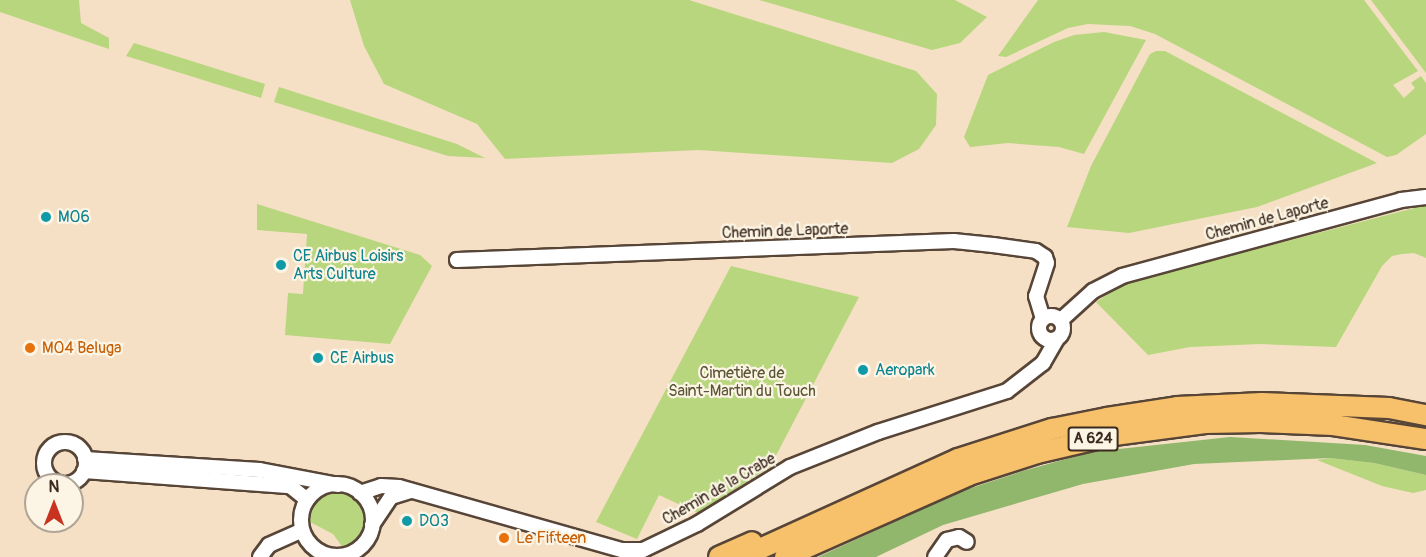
<!DOCTYPE html>
<html>
<head>
<meta charset="utf-8">
<style>
	body { margin:0 }
	#map { position:relative; width:1426px; height:557px; overflow:hidden; background:#f5e0c5; font-family:Pangolin,sans-serif }
	div>[style] { position:absolute }
	[style*='--x'] { left:calc(var(--x)*1px); top:calc(var(--y)*1px); width:calc(var(--w)*1px); rotate:calc(var(--a)*1deg) }
	.green>* { inset:0; background:#b7d67d }
	.forest>* { inset:0; background:#91b76c }
	.roads { filter:drop-shadow(2px 0 #574537) drop-shadow(-2px 0 #574537) drop-shadow(0 2px #574537) drop-shadow(0 -2px #574537) }
	.minor>* { height:14px; margin:-7px; padding:0 7px; transform-origin:7px; border-radius:7px; background:#fff }
	.minor>.ring { margin:-7px; padding:0; box-sizing:content-box; background:none; border:14px solid #fff; border-radius:50% }
	.highway>* { height:20px; margin:-10px; padding:0 10px; transform-origin:10px; border-radius:10px; background:#f7c06b }
	.dots>* { width:16px; height:16px; translate:-50% -50%; box-sizing:border-box; border:3px solid #fcf5e5; border-radius:50% }
	span { translate:-50% -50%; white-space:nowrap; text-align:center; line-height:1.15; -webkit-text-stroke:4.5px #fcf5e5; paint-order:stroke }
	.shield-label span { padding:2px 4px; background:#fcf5e5; border:2px solid; border-radius:4px; -webkit-text-stroke-width:0 }
	.shield-label { font-size:15px; color:#3b2a1e; font-weight:700 }
	.culture-label { font-size:16px; color:#0d838f }
	.left { translate:0 -50%; text-align:left }
	.street-label { font-size:16px; color:#3b2a1e }
	.food-label { font-size:16px; color:#c56008 }
	.park-label { font-size:16px; color:#5a5536 }
	.north { position:absolute; left:24px; top:473px; width:60px; height:60px; box-sizing:border-box; background:#fcf5e5; border:2px solid #afa495; border-radius:50%; rotate:0deg; font-size:16px; font-weight:700; line-height:24px; text-align:center; color:#3b2a1e }
	.north::after { content:''; display:block; margin:auto; width:21px; height:27px; background:#c8321e; clip-path:polygon(50% 0,100% 100%,50% 72%,0 100%) }
</style>
</head>
<body>
<div id="map">
	<div class="green">
		<div style="clip-path:polygon(0 0,79px 0,81px 23px,109px 38px,109px 49px,0 12px)"></div>
		<div style="clip-path:polygon(350px 0,689px 0,916px 71px,937px 94px,936px 125px,919px 149px,892px 163px,699px 150px,505px 159px,477px 124px,384px 84px,364px 46px)"></div>
		<div style="clip-path:polygon(759px 0,955px 0,987px 17px,960px 43px,932px 50px)"></div>
		<div style="clip-path:polygon(1038px 0,1364px 0,1418px 71px,1393px 85px,1404px 98px,1415px 88px,1411px 83px,1421px 76px,1426px 83px,1426px 134px,1396px 155px,1387px 157px,1155px 34px,1130px 26px,1088px 24px,1068px 28px,1006px 57px,998px 56px)"></div>
		<div style="clip-path:polygon(1371px 0,1426px 0,1426px 73px)"></div>
		<div style="clip-path:polygon(1104px 32px,1146px 40px,1084px 154px,1059px 147px,1008px 143px,970px 147px,964px 137px,988px 75px,1054px 42px,1074px 35px)"></div>
		<div style="clip-path:polygon(134px 43px,265px 84px,261px 98px,126px 56px)"></div>
		<div style="clip-path:polygon(1156px 51px,1165px 51px,1377px 163px,1257px 207px,1129px 233px,1067px 227px,1091px 166px,1150px 54px)"></div>
		<div style="clip-path:polygon(279px 87px,457px 144px,485px 158px,448px 156px,274px 102px)"></div>
		<div style="clip-path:polygon(257px 204px,420px 255px,432px 266px,390px 344px,285px 335px,288px 293px,303px 294px,307px 234px,257px 230px)"></div>
		<div style="clip-path:polygon(1426px 205px,1426px 258px,1414px 253px,1402px 254px,1392px 256px,1382px 266px,1336px 347px,1260px 344px,1190px 347px,1148px 355px,1096px 302px,1126px 283px)"></div>
		<div style="clip-path:polygon(731px 266px,859px 297px,770px 467px,698px 513px,659px 495px,637px 539px,596px 522px)"></div>
		<div style="clip-path:polygon(1330px 458px,1374px 463px,1426px 475px,1426px 490px,1413px 493px,1382px 486px,1317px 460px)"></div>
		<div style="clip-path:polygon(337px 490px,355px 496px,366px 512px,365px 531px,344px 549px,333px 534px,308px 521px,319px 496px)"></div>
	</div>
	<div class="forest">
		<div style="clip-path:polygon(1230px 437px,1365px 445px,1426px 456px,1426px 475px,1374px 463px,1330px 458px,1194px 464px,1083px 484px,943px 525px,876px 557px,818px 557px,962px 491px,1023px 471px,1091px 452px)"></div>
	</div>
	<div class="roads">
		<div class="minor">
			<div style="--x:457;--y:260;--w:497;--a:-2.2"></div>
			<div style="--x:954;--y:241;--w:39;--a:6"></div>
			<div style="--x:993;--y:245;--w:43;--a:7.9"></div>
			<div style="--x:1036;--y:251;--w:11;--a:34"></div>
			<div style="--x:1045;--y:257;--w:6;--a:72"></div>
			<div style="--x:1047;--y:263;--w:35;--a:108"></div>
			<div style="--x:1036;--y:296;--w:24;--a:73"></div>
			<div class="ring" style="left:1039px;top:316px;width:10px;height:10px"></div>
			<div style="--x:1061;--y:320;--w:43;--a:-42.2"></div>
			<div style="--x:1093;--y:291;--w:33;--a:-27"></div>
			<div style="--x:1122;--y:276;--w:289;--a:-15.2"></div>
			<div style="--x:1401;--y:200;--w:25;--a:-7"></div>
			<div class="ring" style="left:44px;top:442px;width:28px;height:28px"></div>
			<div style="--x:85;--y:459;--w:175;--a:3.6"></div>
			<div style="--x:260;--y:470;--w:79;--a:10.9"></div>
			<div style="--x:84;--y:471;--w:207;--a:4.2"></div>
			<div style="--x:290;--y:486;--w:22;--a:39"></div>
			<div class="ring" style="left:301px;top:484px;width:58px;height:58px"></div>
			<div style="--x:360;--y:493;--w:22;--a:-18"></div>
			<div style="--x:381;--y:486;--w:18;--a:3"></div>
			<div style="--x:399;--y:487;--w:232;--a:15.8"></div>
			<div style="--x:622;--y:550;--w:21;--a:0"></div>
			<div style="--x:643;--y:550;--w:60;--a:-25.7"></div>
			<div style="--x:697;--y:524;--w:109;--a:-31.5"></div>
			<div style="--x:790;--y:467;--w:95;--a:-21.7"></div>
			<div style="--x:878;--y:432;--w:135;--a:-17.6"></div>
			<div style="--x:1007;--y:391;--w:46;--a:-37.9"></div>
			<div style="--x:1043;--y:363;--w:28;--a:-60"></div>
			<div style="--x:372;--y:525;--w:34;--a:-56"></div>
			<div style="--x:391;--y:497;--w:21;--a:-17"></div>
			<div style="--x:260;--y:557;--w:15;--a:-53"></div>
			<div style="--x:269;--y:545;--w:36;--a:-24"></div>
			<div style="--x:935;--y:557;--w:21;--a:-55"></div>
			<div style="--x:947;--y:540;--w:12;--a:-14"></div>
			<div style="--x:959;--y:537;--w:9;--a:32"></div>
		</div>
		<div class="highway">
			<div style="--x:719;--y:557;--w:36;--a:-24"></div>
			<div style="--x:742;--y:557;--w:237;--a:-24.4"></div>
			<div style="--x:958;--y:459;--w:99;--a:-17.7"></div>
			<div style="--x:1052;--y:429;--w:56;--a:-11.3"></div>
			<div style="--x:1107;--y:418;--w:71;--a:-8.9"></div>
			<div style="--x:1177;--y:407;--w:85;--a:-2.7"></div>
			<div style="--x:1262;--y:403;--w:127;--a:2.3"></div>
			<div style="--x:1389;--y:408;--w:38;--a:11"></div>
			<div style="--x:785;--y:557;--w:201;--a:-24"></div>
			<div style="--x:969;--y:475;--w:71;--a:-17.9"></div>
			<div style="--x:1037;--y:453;--w:79;--a:-13.2"></div>
			<div style="--x:1114;--y:435;--w:92;--a:-7.5"></div>
			<div style="--x:1205;--y:423;--w:56;--a:-1"></div>
			<div style="--x:1261;--y:422;--w:72;--a:2.4"></div>
			<div style="--x:1333;--y:425;--w:94;--a:8.6"></div>
		</div>
	</div>
	<div class="dots">
		<div style="left:46px;top:217px;background:#0f9aa8"></div>
		<div style="left:281px;top:265px;background:#0f9aa8"></div>
		<div style="left:30px;top:348px;background:#e8710a"></div>
		<div style="left:318px;top:358px;background:#0f9aa8"></div>
		<div style="left:863px;top:370px;background:#0f9aa8"></div>
		<div style="left:407px;top:521px;background:#0f9aa8"></div>
		<div style="left:504px;top:538px;background:#e8710a"></div>
	</div>
	<div class="shield-label">
		<span style="left:1093px;top:439px">A 624</span>
	</div>
	<div class="culture-label">
		<span class="left" style="left:58px;top:217px">M06</span>
		<span class="left" style="left:293px;top:265px">CE Airbus Loisirs<br>Arts Culture</span>
		<span class="left" style="left:330px;top:358px">CE Airbus</span>
		<span class="left" style="left:875px;top:370px">Aeropark</span>
		<span class="left" style="left:419px;top:521px">D03</span>
	</div>
	<div class="street-label">
		<span style="left:1267px;top:219px;rotate:-15deg">Chemin de Laporte</span>
		<span style="left:785px;top:231px;rotate:-2deg">Chemin de Laporte</span>
		<span style="left:719px;top:489px;rotate:-30deg">Chemin de la Crabe</span>
	</div>
	<div class="food-label">
		<span class="left" style="left:42px;top:348px">M04 Beluga</span>
		<span class="left" style="left:516px;top:538px">Le Fifteen</span>
	</div>
	<div class="park-label">
		<span style="left:742px;top:382px">Cimetière de<br>Saint-Martin du Touch</span>
	</div>
	<div class="north">N</div>
</div>
</body>
</html>
